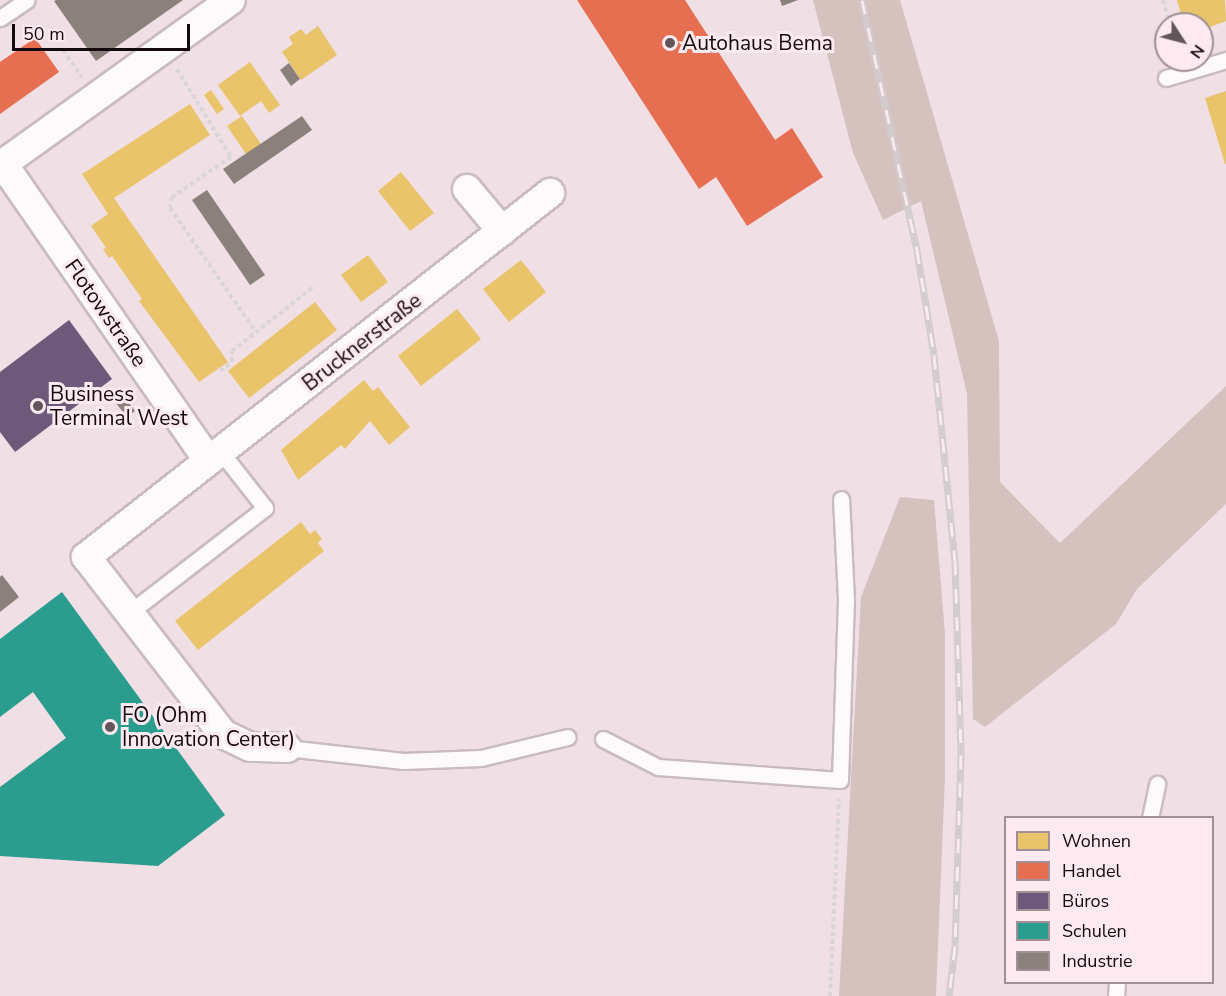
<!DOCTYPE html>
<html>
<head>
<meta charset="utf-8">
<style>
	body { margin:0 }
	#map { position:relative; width:1226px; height:996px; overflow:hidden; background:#f1dfe6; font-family:"Nunito Sans",sans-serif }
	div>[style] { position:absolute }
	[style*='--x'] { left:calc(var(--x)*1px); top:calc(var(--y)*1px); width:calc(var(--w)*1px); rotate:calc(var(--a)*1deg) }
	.green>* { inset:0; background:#d5c2be }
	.homes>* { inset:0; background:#e9c46a }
	.shops>* { inset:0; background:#e76f51 }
	.offices>* { inset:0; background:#6d597a }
	.schools>* { inset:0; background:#2a9d8f }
	.industry>* { inset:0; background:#8a817c }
	.path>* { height:4px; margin-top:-2px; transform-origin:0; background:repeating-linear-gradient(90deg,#dad5d7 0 4.5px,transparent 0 7.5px) }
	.roads { filter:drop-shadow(2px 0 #c9bbc1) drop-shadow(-2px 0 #c9bbc1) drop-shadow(0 2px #c9bbc1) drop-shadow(0 -2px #c9bbc1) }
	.lane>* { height:15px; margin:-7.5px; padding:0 7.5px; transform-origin:7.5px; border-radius:7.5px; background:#fdfafb }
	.street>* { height:28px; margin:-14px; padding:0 14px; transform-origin:14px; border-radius:14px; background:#fdfafb }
	.rail>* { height:7px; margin-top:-3.5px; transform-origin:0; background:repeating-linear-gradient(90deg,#fde9f0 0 14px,#d2ccce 0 28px); box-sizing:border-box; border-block:2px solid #d2ccce }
	.dots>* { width:16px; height:16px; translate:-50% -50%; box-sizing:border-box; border:3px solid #fde9f0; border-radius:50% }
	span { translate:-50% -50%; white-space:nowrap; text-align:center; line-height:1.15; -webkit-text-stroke:6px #fde9f0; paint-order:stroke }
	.poi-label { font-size:21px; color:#140a0e }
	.left { translate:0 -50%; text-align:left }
	.street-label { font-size:21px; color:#140a0e }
	.legend { position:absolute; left:1004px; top:816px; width:210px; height:168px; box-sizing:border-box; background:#fde9f0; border:2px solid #a09096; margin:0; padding:8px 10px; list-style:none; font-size:18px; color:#140a0e }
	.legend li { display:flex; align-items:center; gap:12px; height:30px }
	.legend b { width:30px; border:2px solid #a09096 }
	.north { position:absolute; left:1154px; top:12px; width:60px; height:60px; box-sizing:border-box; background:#fde9f0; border:2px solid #a09096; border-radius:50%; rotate:126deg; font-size:16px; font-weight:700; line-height:24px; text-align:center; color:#140a0e }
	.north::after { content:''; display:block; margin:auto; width:21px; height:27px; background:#61555a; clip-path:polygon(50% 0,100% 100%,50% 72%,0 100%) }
	.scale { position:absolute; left:12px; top:24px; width:178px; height:27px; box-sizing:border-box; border:3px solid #140a0e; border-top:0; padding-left:8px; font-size:18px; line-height:21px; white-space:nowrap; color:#140a0e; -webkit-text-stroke:4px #fde9f0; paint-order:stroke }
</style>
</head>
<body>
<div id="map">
	<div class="green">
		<div style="clip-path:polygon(813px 0,900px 0,999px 341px,1000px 482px,1060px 543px,1226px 386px,1226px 504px,1137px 589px,1116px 624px,985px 727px,973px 719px,967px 394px,921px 201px,883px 220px,853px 153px)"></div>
		<div style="clip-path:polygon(900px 497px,934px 500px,945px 634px,945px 777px,936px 996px,839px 996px,861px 597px)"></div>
	</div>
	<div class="homes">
		<div style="clip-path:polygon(1177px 0,1225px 0,1226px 21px,1202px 30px,1202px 24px,1184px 24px)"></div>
		<div style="clip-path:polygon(318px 26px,337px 55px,301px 80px,282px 52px,293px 44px,289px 37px,301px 29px,306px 35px)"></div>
		<div style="clip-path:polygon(250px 62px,280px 105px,269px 113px,261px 101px,240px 116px,218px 85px)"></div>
		<div style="clip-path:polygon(211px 90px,224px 109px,217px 114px,204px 95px)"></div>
		<div style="clip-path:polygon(1226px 91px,1226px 164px,1225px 164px,1205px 98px)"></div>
		<div style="clip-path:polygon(190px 104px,210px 135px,114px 198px,228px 362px,199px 382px,139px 301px,142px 299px,112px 256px,109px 258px,103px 249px,106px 248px,91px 226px,108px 214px,82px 174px)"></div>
		<div style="clip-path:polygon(242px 116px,261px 144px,246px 154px,227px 126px)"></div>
		<div style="clip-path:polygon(401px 172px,434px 213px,410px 231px,378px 191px)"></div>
		<div style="clip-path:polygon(368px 255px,388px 282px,361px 302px,341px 275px)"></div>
		<div style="clip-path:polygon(521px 260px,546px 292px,509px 322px,483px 289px)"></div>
		<div style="clip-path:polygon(315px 302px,337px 330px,249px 398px,228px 371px)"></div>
		<div style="clip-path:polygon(457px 309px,481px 339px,421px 386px,398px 356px)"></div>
		<div style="clip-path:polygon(364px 380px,373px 391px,378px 387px,410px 427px,389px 445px,370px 421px,345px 449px,341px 445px,298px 480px,281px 450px)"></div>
		<div style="clip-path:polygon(301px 522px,310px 534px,315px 530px,322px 539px,318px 543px,324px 551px,198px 650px,175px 621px)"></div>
	</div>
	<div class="shops">
		<div style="clip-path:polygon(577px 0,685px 0,775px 140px,792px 128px,823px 177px,747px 226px,716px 177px,699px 189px)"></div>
		<div style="clip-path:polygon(35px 38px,59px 72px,0 114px,0 62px)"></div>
	</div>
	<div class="offices">
		<div style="clip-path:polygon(69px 320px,112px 379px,15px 452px,0 432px,0 372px)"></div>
	</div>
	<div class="schools">
		<div style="clip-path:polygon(62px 592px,225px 815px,158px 866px,0 856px,0 787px,66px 738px,33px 692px,0 717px,0 639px)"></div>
	</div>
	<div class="industry">
		<div style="clip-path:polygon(183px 0,96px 61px,54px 1px,56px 0)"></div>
		<div style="clip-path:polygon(780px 0,798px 0,782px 6px)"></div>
		<div style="clip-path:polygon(289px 63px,300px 79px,291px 86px,280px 70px)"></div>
		<div style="clip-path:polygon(302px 116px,312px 130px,234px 184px,223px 169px)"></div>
		<div style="clip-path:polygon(207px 190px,265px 275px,250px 285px,192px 200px)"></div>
		<div style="clip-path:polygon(120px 391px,135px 411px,127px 417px,111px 397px)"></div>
		<div style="clip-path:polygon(2px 575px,19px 597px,0 612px,0 577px)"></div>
	</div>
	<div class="path">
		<div style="--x:1163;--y:0;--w:25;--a:74"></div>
		<div style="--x:63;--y:50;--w:33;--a:55"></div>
		<div style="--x:177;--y:69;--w:103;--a:58.5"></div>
		<div style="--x:231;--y:157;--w:71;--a:145.9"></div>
		<div style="--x:172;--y:197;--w:11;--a:100"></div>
		<div style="--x:170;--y:208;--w:151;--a:55.3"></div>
		<div style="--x:220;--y:371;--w:15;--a:-37"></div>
		<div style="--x:232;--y:362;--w:11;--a:-90"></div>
		<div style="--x:232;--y:351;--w:102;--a:-38.2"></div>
		<div style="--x:830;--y:996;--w:197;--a:-87.4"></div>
	</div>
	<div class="roads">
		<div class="lane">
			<div style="--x:0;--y:18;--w:32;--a:-34"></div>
			<div style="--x:1166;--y:78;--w:63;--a:-16.7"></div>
			<div style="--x:129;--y:613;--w:172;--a:-37.7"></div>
			<div style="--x:265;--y:508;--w:71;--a:-128.2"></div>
			<div style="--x:603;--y:739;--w:62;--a:27"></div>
			<div style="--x:658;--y:767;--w:182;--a:4.1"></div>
			<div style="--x:840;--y:780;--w:180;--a:-88.1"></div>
			<div style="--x:846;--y:600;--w:101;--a:-92.8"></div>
			<div style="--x:287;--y:748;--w:117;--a:6.4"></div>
			<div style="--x:403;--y:761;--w:78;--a:-2.2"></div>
			<div style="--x:481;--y:758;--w:89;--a:-13.6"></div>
			<div style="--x:1150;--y:818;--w:35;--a:-78"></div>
			<div style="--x:1116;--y:996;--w:14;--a:-86"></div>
		</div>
		<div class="street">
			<div style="--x:3;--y:164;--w:361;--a:55.3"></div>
			<div style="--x:0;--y:166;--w:284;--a:-35.7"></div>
			<div style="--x:467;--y:189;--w:55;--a:50.2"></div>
			<div style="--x:287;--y:748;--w:37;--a:-178"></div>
			<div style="--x:250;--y:747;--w:30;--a:-154"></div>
			<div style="--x:223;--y:734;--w:224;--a:-127.7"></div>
			<div style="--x:86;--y:557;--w:590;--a:-38.11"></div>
		</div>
	</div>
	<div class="rail">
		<div style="--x:862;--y:0;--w:256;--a:77.6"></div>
		<div style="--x:917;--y:250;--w:106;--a:80.8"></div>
		<div style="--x:934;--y:355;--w:207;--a:84.2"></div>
		<div style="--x:955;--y:561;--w:194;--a:88.2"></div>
		<div style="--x:961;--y:755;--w:191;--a:91.8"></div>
		<div style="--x:955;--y:946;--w:50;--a:96.8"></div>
	</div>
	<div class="dots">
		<div style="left:670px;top:43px;background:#61555a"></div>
		<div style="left:38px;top:406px;background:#61555a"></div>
		<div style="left:110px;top:727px;background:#61555a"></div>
	</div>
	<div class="poi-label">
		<span class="left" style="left:682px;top:43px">Autohaus Bema</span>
		<span class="left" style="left:50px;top:406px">Business<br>Terminal West</span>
		<span class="left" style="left:122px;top:727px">FO (Ohm<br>Innovation Center)</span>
	</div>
	<div class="street-label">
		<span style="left:106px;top:313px;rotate:55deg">Flotowstraße</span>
		<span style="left:362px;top:342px;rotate:-38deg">Brucknerstraße</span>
	</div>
	<ul class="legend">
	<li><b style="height:16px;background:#e9c46a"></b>Wohnen</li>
	<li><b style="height:16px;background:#e76f51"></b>Handel</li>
	<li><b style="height:16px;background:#6d597a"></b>Büros</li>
	<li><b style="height:16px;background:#2a9d8f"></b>Schulen</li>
	<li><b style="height:16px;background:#8a817c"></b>Industrie</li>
	</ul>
	<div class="north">N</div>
	<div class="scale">50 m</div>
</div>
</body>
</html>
